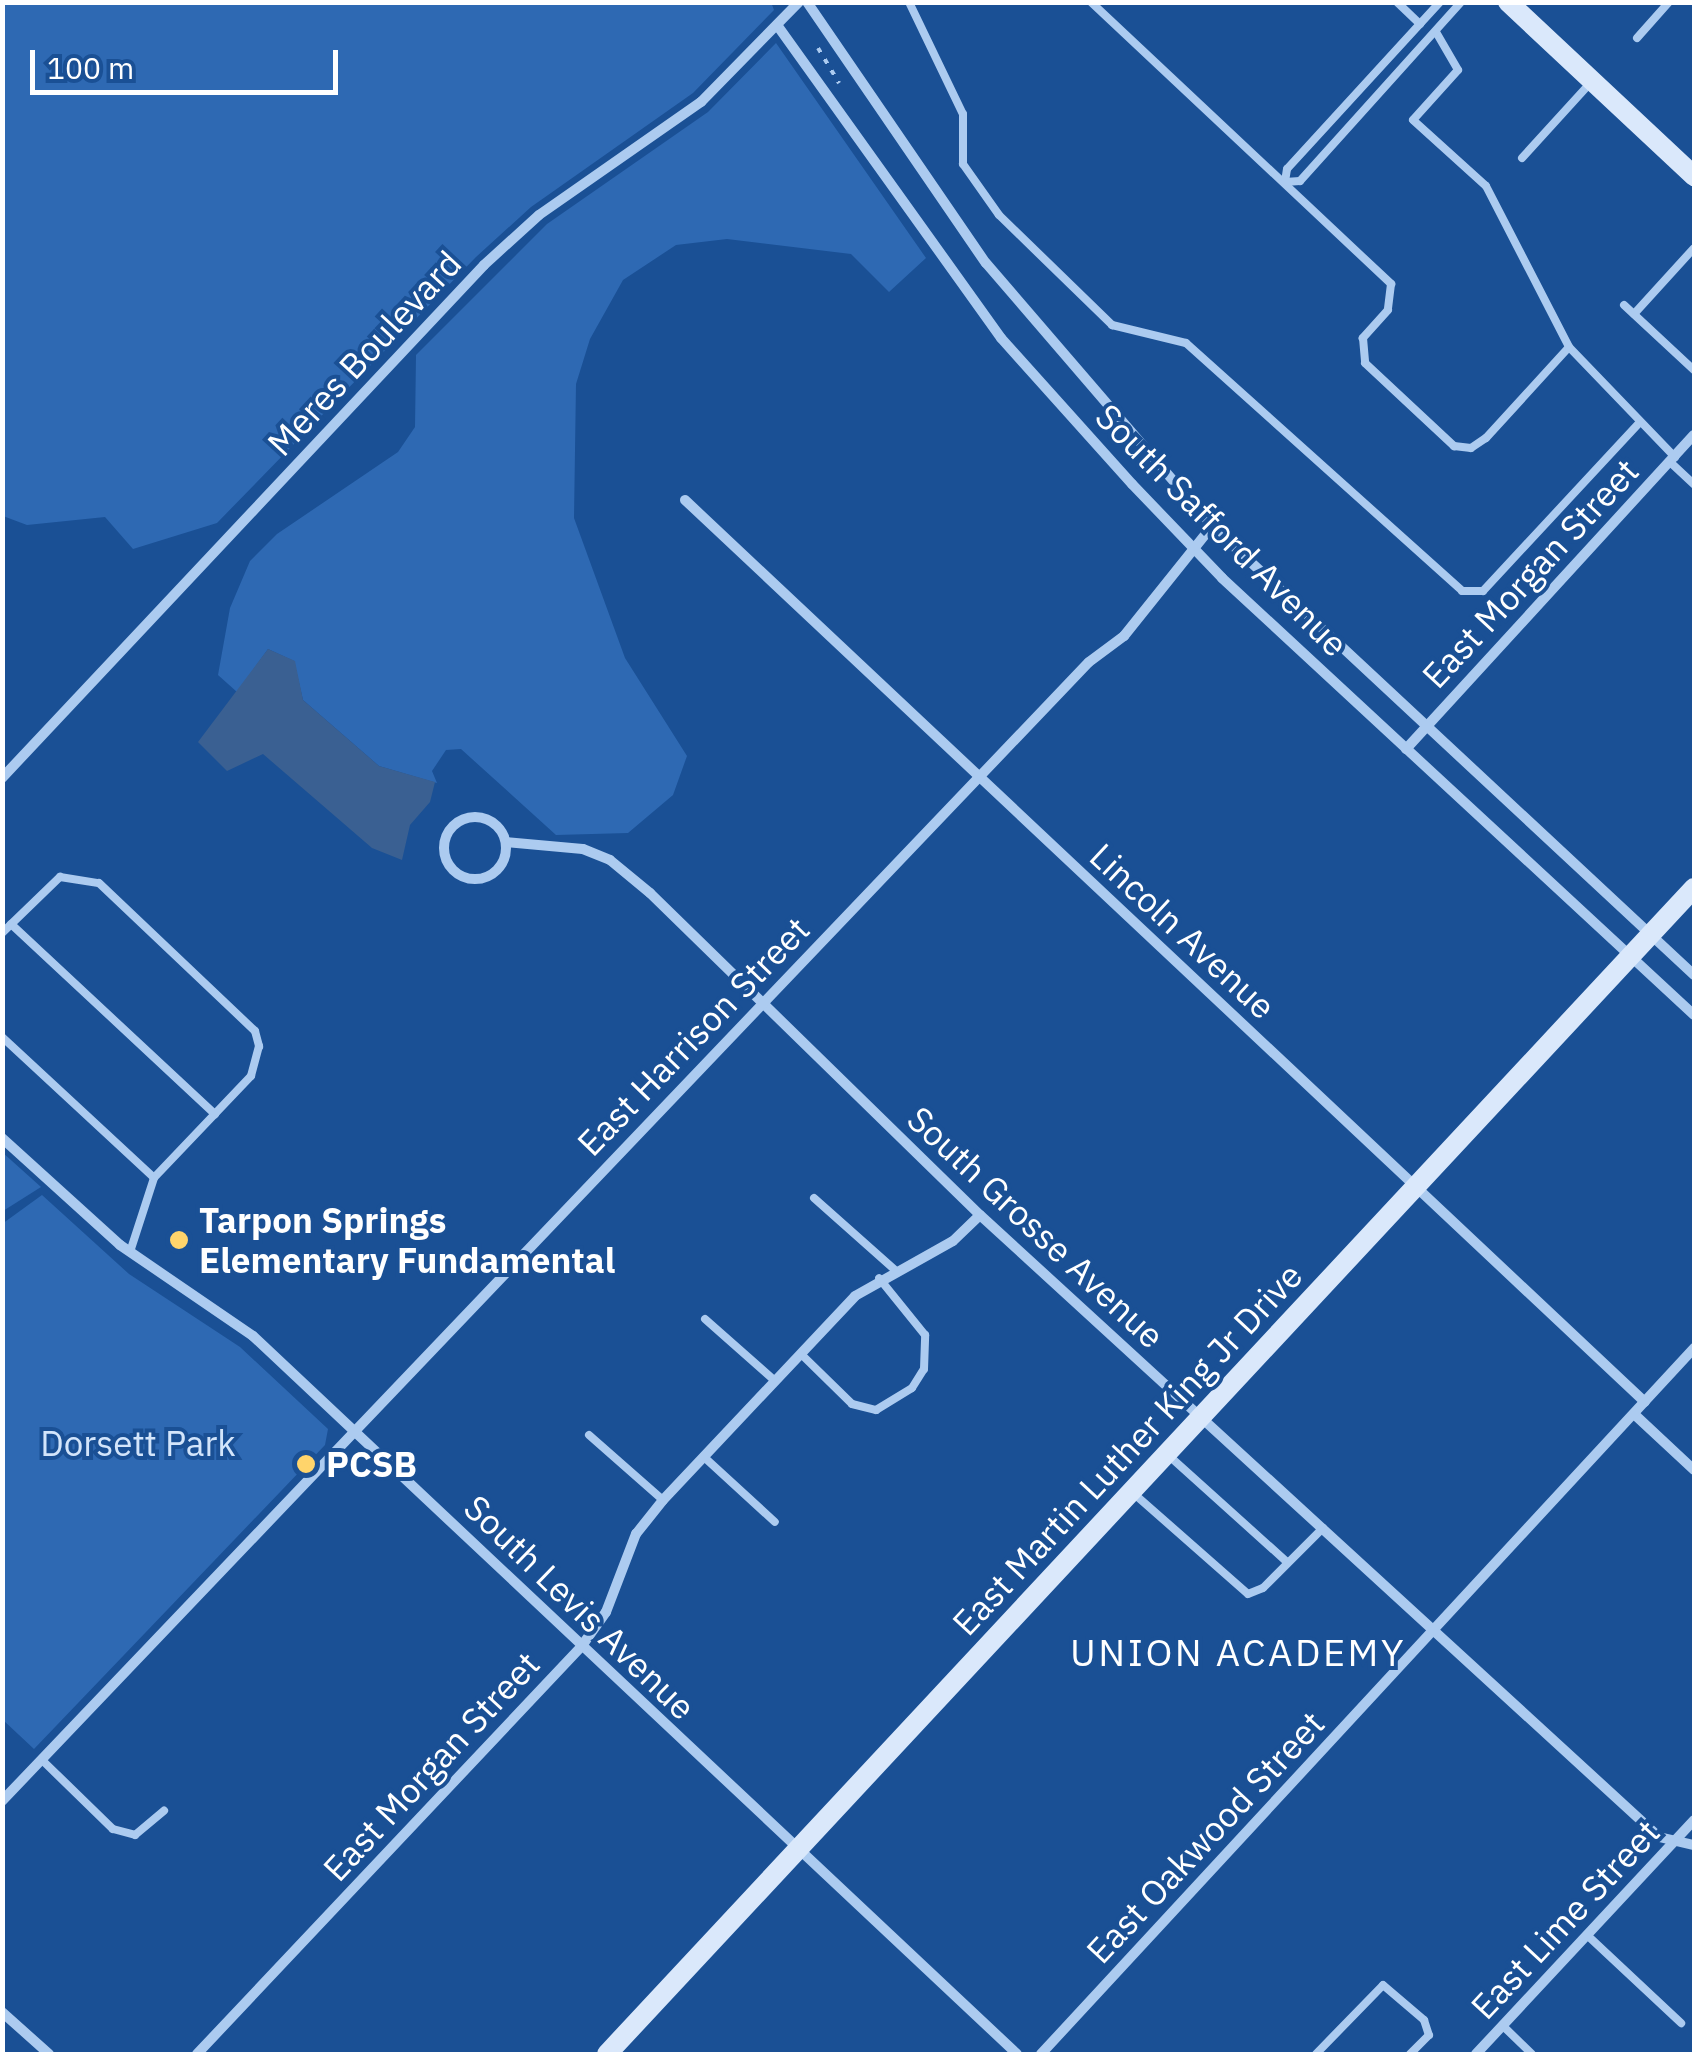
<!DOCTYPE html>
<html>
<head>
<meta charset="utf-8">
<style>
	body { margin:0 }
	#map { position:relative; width:1697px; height:2057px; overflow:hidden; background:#1a5095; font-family:"IBM Plex Sans",sans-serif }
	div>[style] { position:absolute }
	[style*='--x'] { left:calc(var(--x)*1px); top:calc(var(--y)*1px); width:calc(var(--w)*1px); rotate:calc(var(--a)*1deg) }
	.green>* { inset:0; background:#2e69b3 }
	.water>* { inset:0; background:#3a6092 }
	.path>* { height:4px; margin-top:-2px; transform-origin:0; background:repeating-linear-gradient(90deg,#accbf0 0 5px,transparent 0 13px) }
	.lane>* { height:8px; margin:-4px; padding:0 4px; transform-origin:4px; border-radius:4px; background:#accbf0 }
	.street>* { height:10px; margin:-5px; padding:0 5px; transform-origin:5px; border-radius:5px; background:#accbf0 }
	.street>.ring { margin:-5px; padding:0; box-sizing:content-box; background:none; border:10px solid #accbf0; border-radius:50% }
	.secondary>* { height:20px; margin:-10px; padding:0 10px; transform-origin:10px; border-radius:10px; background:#dae8fb }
	.dots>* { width:28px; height:28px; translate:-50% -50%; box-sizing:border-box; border:5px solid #1a5095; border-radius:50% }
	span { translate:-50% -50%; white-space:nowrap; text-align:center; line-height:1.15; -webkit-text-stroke:8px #1a5095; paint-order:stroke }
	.street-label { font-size:35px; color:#fff }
	.poi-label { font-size:35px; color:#fff; font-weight:700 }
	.left { translate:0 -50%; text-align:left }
	.park-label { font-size:35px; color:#d3e5fb }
	.neighbourhood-label { font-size:38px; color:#fff; letter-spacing:2.5px }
	.frame { position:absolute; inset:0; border:5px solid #fff; pointer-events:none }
	.scale { position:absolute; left:30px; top:50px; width:308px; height:45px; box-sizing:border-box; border:5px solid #fff; border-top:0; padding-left:12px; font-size:30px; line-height:35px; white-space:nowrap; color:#fff; -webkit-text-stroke:8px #1a5095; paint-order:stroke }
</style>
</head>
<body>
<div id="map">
	<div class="green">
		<div style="clip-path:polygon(3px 2px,771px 2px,774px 10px,693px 93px,531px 207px,476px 257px,217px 523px,133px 549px,105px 517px,27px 525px,3px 516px)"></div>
		<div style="clip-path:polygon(776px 43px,926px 258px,889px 292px,851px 254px,727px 239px,676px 245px,623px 280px,590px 339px,576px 384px,574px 518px,625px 658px,687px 756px,673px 795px,628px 833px,556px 835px,461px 749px,446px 750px,432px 771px,437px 783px,379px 766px,303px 700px,294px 661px,268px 649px,237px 692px,218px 675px,230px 608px,250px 561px,277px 534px,398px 452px,415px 427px,416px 355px,547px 224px,708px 112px)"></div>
		<div style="clip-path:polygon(2px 1152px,41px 1187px,3px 1211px,2px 1211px)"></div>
		<div style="clip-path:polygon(42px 1195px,129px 1274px,240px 1347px,328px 1429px,325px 1445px,34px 1749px,3px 1720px,2px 1224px)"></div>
	</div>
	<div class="water">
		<div style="clip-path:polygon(268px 649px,295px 661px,303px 700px,379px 766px,435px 782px,430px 802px,410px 825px,402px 860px,372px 848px,263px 754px,227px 771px,198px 742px)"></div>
	</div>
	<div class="path">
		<div style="--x:818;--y:48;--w:41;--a:59"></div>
	</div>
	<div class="lane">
		<div style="--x:909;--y:2;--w:124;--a:64.3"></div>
		<div style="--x:963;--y:114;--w:50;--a:90"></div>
		<div style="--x:963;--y:164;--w:62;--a:54.8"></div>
		<div style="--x:999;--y:215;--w:158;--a:44.2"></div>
		<div style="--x:1112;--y:325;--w:76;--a:13.7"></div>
		<div style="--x:1186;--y:343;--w:371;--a:41.9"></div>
		<div style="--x:1462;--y:591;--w:21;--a:0"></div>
		<div style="--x:1483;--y:591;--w:229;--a:-47.1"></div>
		<div style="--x:1091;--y:2;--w:412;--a:43.2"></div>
		<div style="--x:1391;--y:284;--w:26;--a:97"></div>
		<div style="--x:1388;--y:310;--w:38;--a:132"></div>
		<div style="--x:1363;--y:338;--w:25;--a:85"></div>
		<div style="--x:1365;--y:363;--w:122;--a:43"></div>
		<div style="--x:1454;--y:446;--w:17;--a:7"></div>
		<div style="--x:1471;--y:448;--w:18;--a:-34"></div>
		<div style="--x:1486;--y:438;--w:123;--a:-47.6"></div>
		<div style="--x:1569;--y:347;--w:153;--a:46.1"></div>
		<div style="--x:1397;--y:2;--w:32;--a:44"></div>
		<div style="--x:1440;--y:2;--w:226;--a:132.5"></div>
		<div style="--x:1287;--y:169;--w:13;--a:99"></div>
		<div style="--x:1285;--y:182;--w:15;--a:-4"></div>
		<div style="--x:1300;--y:181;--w:241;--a:-48"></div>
		<div style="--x:1436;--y:32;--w:44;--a:59.9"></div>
		<div style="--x:1458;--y:70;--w:67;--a:132"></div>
		<div style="--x:1413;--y:120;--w:98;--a:42.1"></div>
		<div style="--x:1486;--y:186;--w:181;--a:62.7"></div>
		<div style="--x:1637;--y:38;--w:48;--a:-48.4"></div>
		<div style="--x:1522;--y:158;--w:104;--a:-47.7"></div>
		<div style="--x:1624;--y:305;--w:96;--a:42.9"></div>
		<div style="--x:1634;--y:314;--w:89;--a:-47.7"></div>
		<div style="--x:1670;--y:462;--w:33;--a:43"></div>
		<div style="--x:11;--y:924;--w:279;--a:43"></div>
		<div style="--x:2;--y:933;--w:81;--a:-44"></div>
		<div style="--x:60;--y:877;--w:39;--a:9"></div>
		<div style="--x:99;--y:883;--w:215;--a:43.5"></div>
		<div style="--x:255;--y:1031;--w:16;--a:75"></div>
		<div style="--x:259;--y:1046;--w:31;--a:105"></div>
		<div style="--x:251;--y:1076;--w:141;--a:133.6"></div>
		<div style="--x:2;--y:1037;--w:207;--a:42.8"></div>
		<div style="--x:154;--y:1178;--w:78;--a:108"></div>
		<div style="--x:814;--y:1198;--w:108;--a:41.6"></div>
		<div style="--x:705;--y:1319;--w:94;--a:41.5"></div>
		<div style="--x:801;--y:1354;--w:71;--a:44.4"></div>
		<div style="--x:852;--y:1404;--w:25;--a:14"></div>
		<div style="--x:876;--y:1410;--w:42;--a:-31.4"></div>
		<div style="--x:912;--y:1388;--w:22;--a:-58"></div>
		<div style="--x:924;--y:1369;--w:34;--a:-88"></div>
		<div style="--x:925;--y:1335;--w:73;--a:-128.9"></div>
		<div style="--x:589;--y:1435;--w:98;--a:41.3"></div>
		<div style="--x:1167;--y:1454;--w:161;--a:42"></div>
		<div style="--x:704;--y:1457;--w:96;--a:42.5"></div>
		<div style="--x:1132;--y:1492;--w:154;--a:41.3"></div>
		<div style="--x:1248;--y:1594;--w:16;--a:-22"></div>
		<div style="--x:1263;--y:1588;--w:85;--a:-45"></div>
		<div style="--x:42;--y:1760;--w:99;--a:44.2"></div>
		<div style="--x:113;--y:1829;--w:23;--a:15"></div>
		<div style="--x:135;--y:1835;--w:38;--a:-40"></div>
		<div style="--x:1587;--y:1935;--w:129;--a:43.1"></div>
		<div style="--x:1503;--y:2026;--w:40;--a:44"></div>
		<div style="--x:1316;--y:2054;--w:96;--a:-45.8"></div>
		<div style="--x:1383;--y:1985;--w:54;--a:40.5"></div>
		<div style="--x:1424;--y:2020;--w:16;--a:72"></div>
		<div style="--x:1429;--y:2035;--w:27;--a:135"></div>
	</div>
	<div class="street">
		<div style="--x:807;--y:2;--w:316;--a:55.6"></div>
		<div style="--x:986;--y:263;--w:347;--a:49.3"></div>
		<div style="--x:1212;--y:526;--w:659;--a:42.97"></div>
		<div style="--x:777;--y:25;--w:385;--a:54.4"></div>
		<div style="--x:1001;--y:338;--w:196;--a:48.1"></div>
		<div style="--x:1132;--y:484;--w:130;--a:46.2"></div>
		<div style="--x:1222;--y:578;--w:643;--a:42.79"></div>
		<div style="--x:685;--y:500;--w:1317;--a:43.22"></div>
		<div style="--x:1406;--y:749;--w:426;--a:-47.5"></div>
		<div style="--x:2;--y:778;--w:704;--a:-46.78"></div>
		<div style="--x:484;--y:265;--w:74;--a:-42.3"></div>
		<div style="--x:539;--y:215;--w:198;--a:-34.9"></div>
		<div style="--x:701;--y:102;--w:140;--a:-45.6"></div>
		<div class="ring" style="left:444px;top:817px;width:52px;height:52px"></div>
		<div style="--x:506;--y:842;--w:77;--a:5.2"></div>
		<div style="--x:583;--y:849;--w:29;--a:22"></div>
		<div style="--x:610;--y:860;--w:52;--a:39.5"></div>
		<div style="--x:650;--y:893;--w:461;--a:44.3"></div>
		<div style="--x:980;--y:1215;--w:921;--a:42.49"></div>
		<div style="--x:1659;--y:1837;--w:36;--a:13"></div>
		<div style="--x:2;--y:1138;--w:159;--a:42.2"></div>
		<div style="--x:120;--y:1245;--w:161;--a:34.4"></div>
		<div style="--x:253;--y:1336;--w:1048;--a:43.22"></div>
		<div style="--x:1634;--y:1414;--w:82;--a:43"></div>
		<div style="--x:2;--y:1801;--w:1574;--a:-46.34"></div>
		<div style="--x:1089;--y:662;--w:44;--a:-36.6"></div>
		<div style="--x:1124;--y:636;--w:141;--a:-51.3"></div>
		<div style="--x:2;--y:2012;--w:63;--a:41.8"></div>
		<div style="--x:197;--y:2054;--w:560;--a:-46.67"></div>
		<div style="--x:581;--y:1647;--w:43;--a:-54.5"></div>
		<div style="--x:606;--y:1612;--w:84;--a:-69"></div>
		<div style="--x:636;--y:1534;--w:43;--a:-51.5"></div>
		<div style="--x:663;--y:1500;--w:280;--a:-46.7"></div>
		<div style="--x:855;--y:1296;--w:112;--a:-29.3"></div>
		<div style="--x:953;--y:1241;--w:37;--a:-44"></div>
		<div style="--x:1041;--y:2054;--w:962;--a:-47.23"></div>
		<div style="--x:1476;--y:2054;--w:320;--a:-47"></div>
	</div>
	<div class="secondary">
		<div style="--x:1508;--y:2;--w:255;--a:43.1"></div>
		<div style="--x:607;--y:2054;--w:1594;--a:-47.01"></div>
	</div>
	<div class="dots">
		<div style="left:179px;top:1240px;background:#ffd46b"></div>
		<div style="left:306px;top:1464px;background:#ffd46b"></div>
	</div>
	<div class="street-label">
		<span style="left:364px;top:353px;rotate:-47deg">Meres Boulevard</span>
		<span style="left:1222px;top:530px;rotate:45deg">South Safford Avenue</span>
		<span style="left:1530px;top:573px;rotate:-47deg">East Morgan Street</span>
		<span style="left:1183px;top:931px;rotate:43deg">Lincoln Avenue</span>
		<span style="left:693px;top:1036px;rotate:-46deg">East Harrison Street</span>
		<span style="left:1036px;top:1227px;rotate:43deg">South Grosse Avenue</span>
		<span style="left:1127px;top:1449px;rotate:-47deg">East Martin Luther King Jr Drive</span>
		<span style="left:580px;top:1607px;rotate:44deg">South Levis Avenue</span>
		<span style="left:431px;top:1766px;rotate:-47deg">East Morgan Street</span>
		<span style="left:1205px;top:1837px;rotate:-47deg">East Oakwood Street</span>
		<span style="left:1565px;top:1919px;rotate:-47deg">East Lime Street</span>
	</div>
	<div class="poi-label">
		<span class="left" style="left:199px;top:1240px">Tarpon Springs<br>Elementary Fundamental</span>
		<span class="left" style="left:326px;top:1464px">PCSB</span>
	</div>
	<div class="park-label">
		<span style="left:138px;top:1443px">Dorsett Park</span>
	</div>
	<div class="neighbourhood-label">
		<span style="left:1238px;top:1652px">UNION ACADEMY</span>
	</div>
	<div class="frame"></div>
	<div class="scale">100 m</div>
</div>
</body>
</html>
